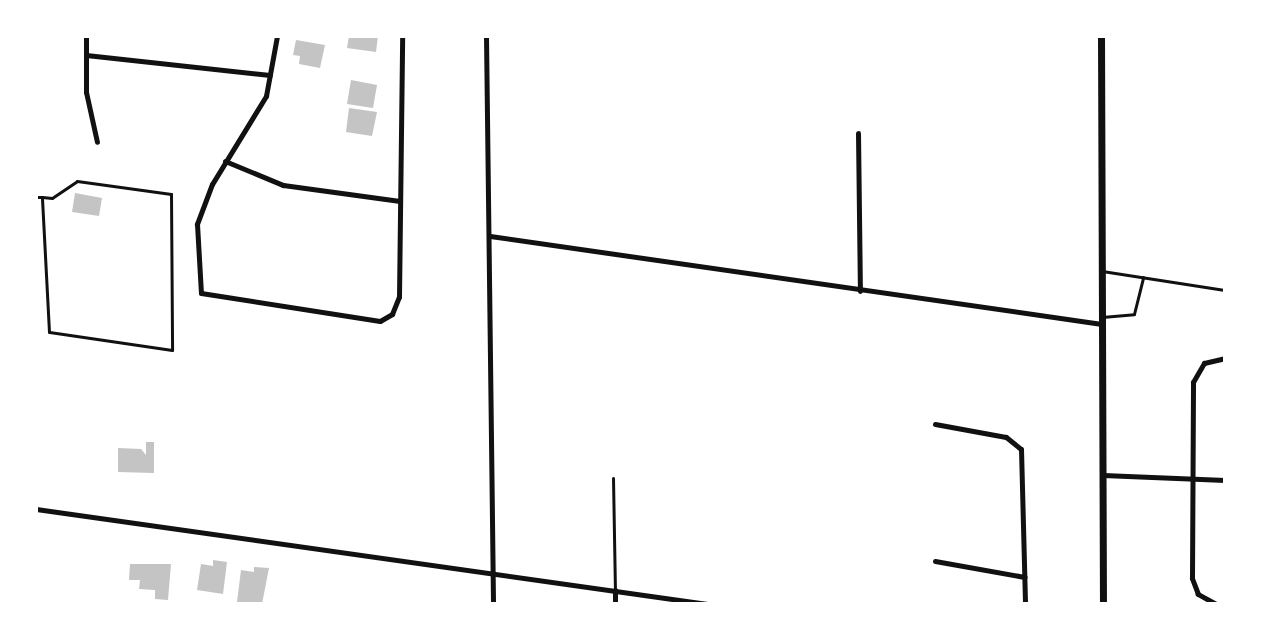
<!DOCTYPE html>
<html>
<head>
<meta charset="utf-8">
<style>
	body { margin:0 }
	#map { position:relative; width:1261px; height:640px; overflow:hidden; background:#fff; font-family:"DejaVu Sans",sans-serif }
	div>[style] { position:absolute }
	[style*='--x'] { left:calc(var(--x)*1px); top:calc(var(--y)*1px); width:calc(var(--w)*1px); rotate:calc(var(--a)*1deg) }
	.building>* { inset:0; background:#c4c4c4 }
	.service>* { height:3px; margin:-1.5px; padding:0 1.5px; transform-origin:1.5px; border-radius:1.5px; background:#111 }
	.minor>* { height:5px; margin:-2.5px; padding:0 2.5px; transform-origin:2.5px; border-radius:2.5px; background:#111 }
	.tertiary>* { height:7px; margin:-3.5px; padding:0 3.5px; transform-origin:3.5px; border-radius:3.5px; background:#111 }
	span { translate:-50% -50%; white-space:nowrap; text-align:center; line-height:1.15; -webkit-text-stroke:6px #fff; paint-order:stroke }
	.frame { position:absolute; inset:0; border:38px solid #fff; pointer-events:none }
</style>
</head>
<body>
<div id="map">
	<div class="building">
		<div style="clip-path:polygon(349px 36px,378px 36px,376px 52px,347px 48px)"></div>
		<div style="clip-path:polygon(296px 40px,325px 45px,320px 68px,299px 64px,300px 56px,293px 55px)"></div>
		<div style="clip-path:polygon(351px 80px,377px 85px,373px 108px,347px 104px)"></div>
		<div style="clip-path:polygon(349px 108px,377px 112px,372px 136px,346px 132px)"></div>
		<div style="clip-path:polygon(75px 193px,102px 198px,99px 216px,72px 212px)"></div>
		<div style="clip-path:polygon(146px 442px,154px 442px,154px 473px,118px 472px,118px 448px,141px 449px,146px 455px)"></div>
		<div style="clip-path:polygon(213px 560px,227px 562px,223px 594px,197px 590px,201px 564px,213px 566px)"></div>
		<div style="clip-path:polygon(130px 564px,171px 564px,168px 600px,155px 599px,155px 590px,139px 589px,140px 580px,129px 580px)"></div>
		<div style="clip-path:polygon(254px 567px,269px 568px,262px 604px,237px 602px,241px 570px,254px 572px)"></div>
	</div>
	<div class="service">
		<div style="--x:36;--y:197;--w:6;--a:0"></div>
		<div style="--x:42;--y:197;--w:10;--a:6"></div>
		<div style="--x:52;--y:198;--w:30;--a:-34"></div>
		<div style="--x:77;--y:181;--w:95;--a:7.9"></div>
		<div style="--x:171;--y:194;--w:156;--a:89.6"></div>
		<div style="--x:172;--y:350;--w:124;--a:-171.7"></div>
		<div style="--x:49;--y:332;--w:135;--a:-93"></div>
		<div style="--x:1102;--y:271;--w:124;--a:8.8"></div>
		<div style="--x:1102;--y:317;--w:32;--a:-5"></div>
		<div style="--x:1134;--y:314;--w:38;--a:-76"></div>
		<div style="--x:613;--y:478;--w:112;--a:89"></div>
	</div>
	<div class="minor">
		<div style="--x:86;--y:36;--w:56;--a:90"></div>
		<div style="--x:86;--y:92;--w:51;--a:77.6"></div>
		<div style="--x:277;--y:36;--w:61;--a:100.4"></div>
		<div style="--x:266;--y:96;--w:103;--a:121.5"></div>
		<div style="--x:212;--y:184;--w:43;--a:110.6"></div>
		<div style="--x:197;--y:224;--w:69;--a:86.7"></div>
		<div style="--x:201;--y:293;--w:181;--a:8.9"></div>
		<div style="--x:380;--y:321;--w:14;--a:-30"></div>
		<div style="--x:392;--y:314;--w:18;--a:-68"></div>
		<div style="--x:399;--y:297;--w:261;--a:-89.3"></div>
		<div style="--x:486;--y:36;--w:568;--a:89.29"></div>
		<div style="--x:86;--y:55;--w:185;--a:6.2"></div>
		<div style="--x:858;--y:133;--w:158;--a:89.3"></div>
		<div style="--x:225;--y:161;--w:63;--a:22.5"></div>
		<div style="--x:283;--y:185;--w:118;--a:7.8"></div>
		<div style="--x:490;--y:236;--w:618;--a:8.18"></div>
		<div style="--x:935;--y:424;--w:72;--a:10.4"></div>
		<div style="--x:1006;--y:437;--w:19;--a:39"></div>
		<div style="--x:1021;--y:449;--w:155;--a:88.5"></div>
		<div style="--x:1103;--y:475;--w:122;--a:2.3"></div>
		<div style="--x:36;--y:509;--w:678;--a:8.06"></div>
		<div style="--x:935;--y:561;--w:91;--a:10.1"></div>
		<div style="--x:615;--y:604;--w:14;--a:-90"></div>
		<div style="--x:1216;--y:604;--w:21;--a:-151"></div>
		<div style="--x:1198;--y:594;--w:17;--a:-111"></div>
		<div style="--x:1192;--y:578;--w:196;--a:-89.7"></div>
		<div style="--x:1193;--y:382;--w:22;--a:-60"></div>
		<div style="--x:1204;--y:363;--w:22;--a:-13"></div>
	</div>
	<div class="tertiary">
		<div style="--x:1101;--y:36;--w:568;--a:89.8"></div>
	</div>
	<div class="frame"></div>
</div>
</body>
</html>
